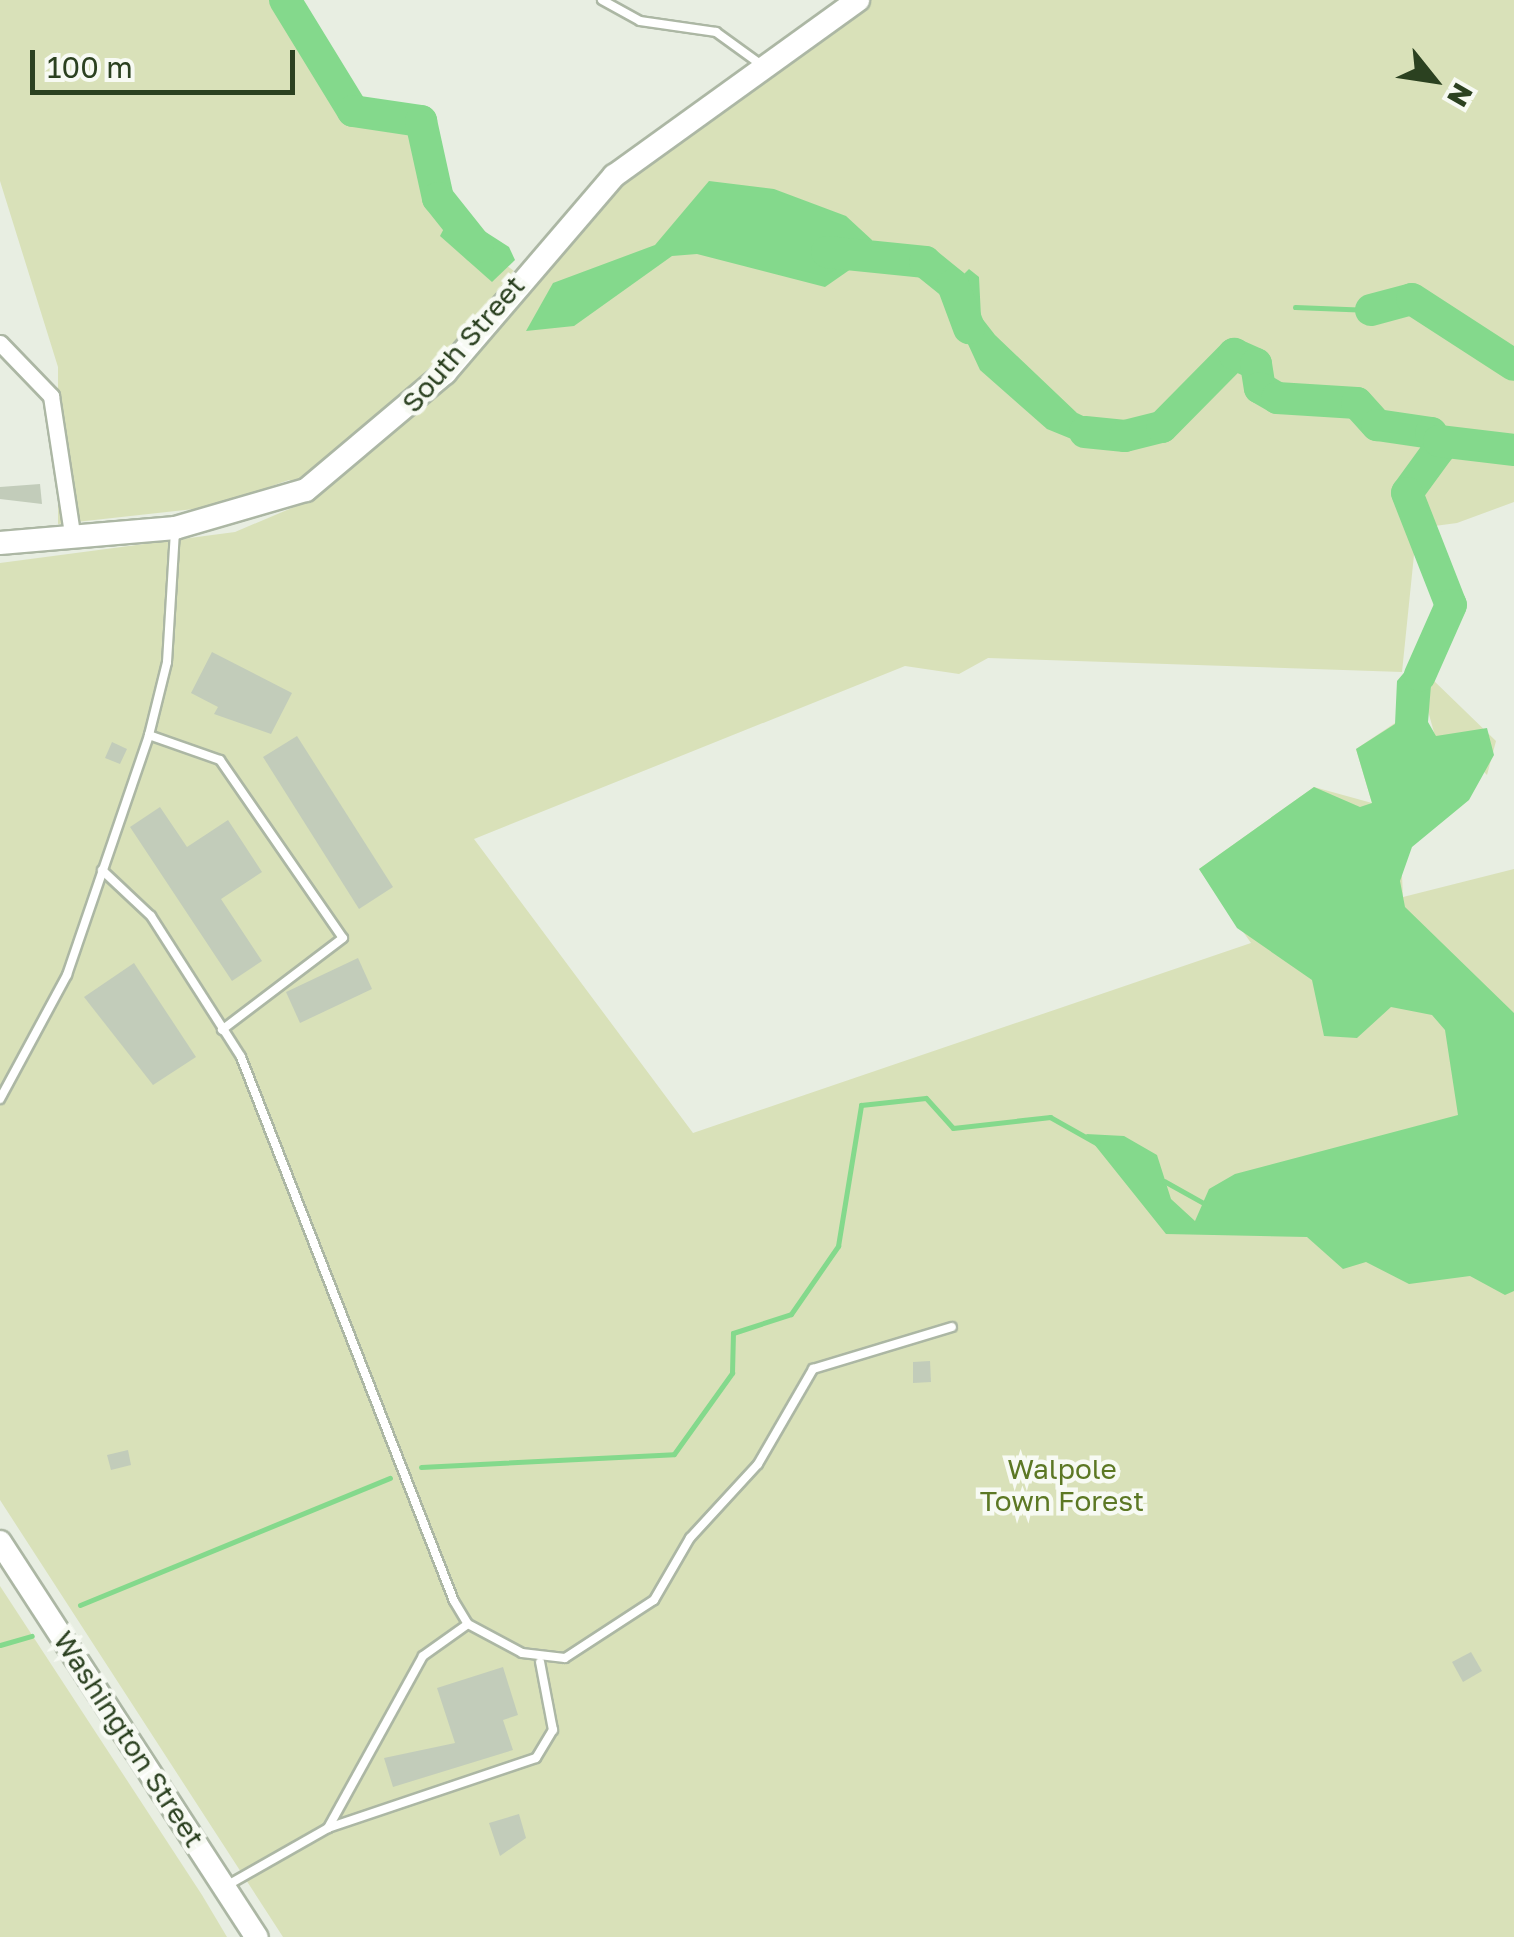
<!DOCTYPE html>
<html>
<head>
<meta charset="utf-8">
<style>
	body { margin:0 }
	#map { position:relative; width:1514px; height:1937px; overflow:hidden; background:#e8eee2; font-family:"Golos Text",sans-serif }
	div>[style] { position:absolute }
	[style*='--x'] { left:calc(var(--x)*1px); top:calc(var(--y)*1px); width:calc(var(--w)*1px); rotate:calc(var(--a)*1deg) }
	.green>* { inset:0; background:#d9e1b9 }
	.water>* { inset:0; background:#84d98c }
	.stream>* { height:5px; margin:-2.5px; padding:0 2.5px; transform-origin:2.5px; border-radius:2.5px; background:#84d98c }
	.river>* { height:32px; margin:-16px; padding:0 16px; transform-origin:16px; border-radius:16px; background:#84d98c }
	.building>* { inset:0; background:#c2ccba }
	.roads { filter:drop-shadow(2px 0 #acb7a4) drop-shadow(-2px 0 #acb7a4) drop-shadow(0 2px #acb7a4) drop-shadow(0 -2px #acb7a4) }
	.lane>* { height:8px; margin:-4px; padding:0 4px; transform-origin:4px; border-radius:4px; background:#fff }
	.street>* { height:15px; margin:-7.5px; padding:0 7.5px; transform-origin:7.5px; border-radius:7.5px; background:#fff }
	.secondary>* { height:22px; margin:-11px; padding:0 11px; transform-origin:11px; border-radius:11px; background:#fff }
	span { translate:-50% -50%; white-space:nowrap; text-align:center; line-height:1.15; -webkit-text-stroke:9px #f7faf3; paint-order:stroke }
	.street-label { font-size:28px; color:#2b4120 }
	.park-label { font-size:28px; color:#5c7824 }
	.north { position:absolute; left:1384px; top:30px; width:100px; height:100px; -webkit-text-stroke:8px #f7faf3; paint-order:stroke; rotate:120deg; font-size:28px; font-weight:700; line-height:40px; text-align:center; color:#2b4120 }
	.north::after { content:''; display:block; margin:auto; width:35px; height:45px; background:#2b4120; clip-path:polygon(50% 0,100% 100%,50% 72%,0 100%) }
	.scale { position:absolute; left:30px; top:50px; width:265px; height:45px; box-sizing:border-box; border:5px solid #2b4120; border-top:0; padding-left:12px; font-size:30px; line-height:35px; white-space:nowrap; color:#2b4120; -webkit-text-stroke:8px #f7faf3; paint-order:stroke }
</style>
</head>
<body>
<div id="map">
	<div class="green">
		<div style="clip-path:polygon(0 0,285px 0,353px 111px,421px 121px,430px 180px,450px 223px,522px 277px,567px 223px,858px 0,1514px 0,1514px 502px,1457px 523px,1427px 527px,1418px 516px,1402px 672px,988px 658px,959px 674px,905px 666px,474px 839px,693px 1133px,1251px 943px,1199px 869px,1314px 787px,1372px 803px,1356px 749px,1395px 723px,1403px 897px,1514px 869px,1514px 1937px,283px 1937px,0 1500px,0 563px,235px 532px,320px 496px,289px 480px,212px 507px,58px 524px,58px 367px,0 181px)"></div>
		<div style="clip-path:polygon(1431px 678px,1496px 741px,1487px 775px,1450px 737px,1435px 736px,1425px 700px)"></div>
		<div style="clip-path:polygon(0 1586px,202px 1895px,227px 1937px,0 1937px)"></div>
	</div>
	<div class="water">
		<div style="clip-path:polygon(709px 181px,774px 189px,846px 216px,872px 240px,871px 255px,825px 287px,697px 254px,672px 256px,574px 326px,526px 331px,553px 283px,655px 245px)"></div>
		<div style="clip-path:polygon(453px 211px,509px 247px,515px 260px,492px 282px,440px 236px)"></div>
		<div style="clip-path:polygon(969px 269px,979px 277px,981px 317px,995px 335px,1077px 413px,1125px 436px,1096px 449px,1047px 429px,980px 370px,955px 316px,953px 285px)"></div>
		<div style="clip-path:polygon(1435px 636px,1428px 722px,1436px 736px,1487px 728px,1494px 755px,1469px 800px,1412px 847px,1400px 881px,1405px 907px,1514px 1013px,1514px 1291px,1505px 1295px,1470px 1276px,1409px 1284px,1366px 1262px,1343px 1269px,1307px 1237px,1166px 1234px,1086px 1134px,1124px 1136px,1157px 1155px,1171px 1199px,1195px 1221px,1209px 1189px,1235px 1174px,1458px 1115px,1445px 1030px,1432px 1015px,1391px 1007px,1357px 1038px,1324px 1036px,1312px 980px,1237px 928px,1199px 869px,1314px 787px,1360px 807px,1372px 803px,1356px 749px,1395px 724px,1397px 681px)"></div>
	</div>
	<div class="stream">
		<div style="--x:1295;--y:307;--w:76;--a:2.3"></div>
		<div style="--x:1164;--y:1181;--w:49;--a:29.2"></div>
		<div style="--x:421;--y:1467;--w:253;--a:-2.9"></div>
		<div style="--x:674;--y:1454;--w:100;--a:-54.4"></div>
		<div style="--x:732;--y:1373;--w:40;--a:-88.6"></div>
		<div style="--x:733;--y:1333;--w:61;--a:-18.1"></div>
		<div style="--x:791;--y:1314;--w:83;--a:-55.3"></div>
		<div style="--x:838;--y:1246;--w:143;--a:-80.7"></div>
		<div style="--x:861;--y:1105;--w:65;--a:-6.1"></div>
		<div style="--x:926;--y:1098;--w:40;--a:48"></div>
		<div style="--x:953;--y:1128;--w:98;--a:-6.5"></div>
		<div style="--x:1050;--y:1117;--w:55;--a:29.4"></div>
		<div style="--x:80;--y:1605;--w:335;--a:-22.3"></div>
		<div style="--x:0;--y:1645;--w:33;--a:-16"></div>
	</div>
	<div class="river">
		<div style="--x:285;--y:0;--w:130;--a:58.5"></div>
		<div style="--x:353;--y:111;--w:69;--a:8.4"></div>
		<div style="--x:421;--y:121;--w:79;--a:77.6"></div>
		<div style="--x:438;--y:198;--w:63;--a:51.5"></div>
		<div style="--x:827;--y:252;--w:99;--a:5.8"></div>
		<div style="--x:925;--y:262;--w:36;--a:39"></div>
		<div style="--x:953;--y:285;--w:46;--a:69.6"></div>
		<div style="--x:1371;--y:310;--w:42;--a:-15"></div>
		<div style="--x:1412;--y:299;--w:121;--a:32.9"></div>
		<div style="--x:1085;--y:432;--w:40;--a:5.7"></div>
		<div style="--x:1125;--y:436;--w:38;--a:-14"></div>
		<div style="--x:1162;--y:427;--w:103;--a:-45.4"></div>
		<div style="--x:1234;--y:354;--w:24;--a:24"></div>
		<div style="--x:1256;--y:364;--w:24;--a:81"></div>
		<div style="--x:1260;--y:388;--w:20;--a:30"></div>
		<div style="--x:1277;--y:398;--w:80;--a:3.6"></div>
		<div style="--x:1357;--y:403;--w:30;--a:48"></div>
		<div style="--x:1377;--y:425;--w:55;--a:8.4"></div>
		<div style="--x:1431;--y:433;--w:18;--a:63"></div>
		<div style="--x:1439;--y:449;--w:54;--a:126"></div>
		<div style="--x:1407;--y:493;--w:120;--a:68.6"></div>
		<div style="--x:1451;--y:605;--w:77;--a:113.9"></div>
		<div style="--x:1439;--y:441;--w:76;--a:6.8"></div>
	</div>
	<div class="building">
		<div style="clip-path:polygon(40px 484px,42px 504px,0 499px,0 487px)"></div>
		<div style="clip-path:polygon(212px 652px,292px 693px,271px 734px,214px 714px,218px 707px,191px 693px)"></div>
		<div style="clip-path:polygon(297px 736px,393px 887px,359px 909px,263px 757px)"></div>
		<div style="clip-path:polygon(112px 742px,127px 749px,120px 764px,105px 758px)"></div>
		<div style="clip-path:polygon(160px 807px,187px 847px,228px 820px,262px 872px,221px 899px,262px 961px,232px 981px,130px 827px)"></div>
		<div style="clip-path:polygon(358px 958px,372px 989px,300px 1023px,286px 992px)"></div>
		<div style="clip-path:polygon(134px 963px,196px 1057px,153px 1085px,84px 997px)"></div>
		<div style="clip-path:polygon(930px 1361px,931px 1382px,913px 1383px,913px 1362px)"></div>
		<div style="clip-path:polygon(128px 1450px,131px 1465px,111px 1470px,107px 1455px)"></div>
		<div style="clip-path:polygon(1471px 1652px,1482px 1671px,1463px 1682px,1452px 1662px)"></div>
		<div style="clip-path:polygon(503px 1667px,518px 1715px,503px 1720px,513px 1750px,393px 1787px,384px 1758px,455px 1743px,437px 1688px)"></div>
		<div style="clip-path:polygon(519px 1814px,526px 1838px,500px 1856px,489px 1823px)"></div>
	</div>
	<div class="roads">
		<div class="lane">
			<div style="--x:602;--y:0;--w:43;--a:28.9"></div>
			<div style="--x:640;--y:21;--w:77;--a:8.2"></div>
			<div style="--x:716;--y:32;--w:58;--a:35.9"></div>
			<div style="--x:149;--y:735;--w:75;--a:19.4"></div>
			<div style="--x:220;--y:760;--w:216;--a:55.4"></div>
			<div style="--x:343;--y:938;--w:152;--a:142.8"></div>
			<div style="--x:102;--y:870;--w:67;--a:43.2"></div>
			<div style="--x:151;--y:916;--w:167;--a:57.4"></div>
			<div style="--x:241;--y:1057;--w:584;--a:68.62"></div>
			<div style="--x:454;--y:1601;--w:27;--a:59"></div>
			<div style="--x:468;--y:1624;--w:61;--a:28.2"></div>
			<div style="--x:522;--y:1653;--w:43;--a:6.6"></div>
			<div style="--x:565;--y:1658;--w:106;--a:-33.1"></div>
			<div style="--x:654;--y:1600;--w:72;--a:-59.9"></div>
			<div style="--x:690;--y:1538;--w:100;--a:-47.4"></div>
			<div style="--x:758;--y:1464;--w:110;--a:-59.9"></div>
			<div style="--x:813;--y:1369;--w:145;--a:-16.8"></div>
			<div style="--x:0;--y:1099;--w:141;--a:-61.6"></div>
			<div style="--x:67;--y:975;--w:254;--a:-71.1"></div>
			<div style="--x:149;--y:735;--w:75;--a:-76.1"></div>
			<div style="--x:167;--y:662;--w:130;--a:-86.5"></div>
			<div style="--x:328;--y:1828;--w:196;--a:-61.1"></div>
			<div style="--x:423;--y:1656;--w:55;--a:-35.4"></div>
			<div style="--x:226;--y:1886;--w:117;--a:-29.6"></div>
			<div style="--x:328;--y:1828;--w:219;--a:-18.6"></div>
			<div style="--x:536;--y:1758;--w:33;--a:-59"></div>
			<div style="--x:553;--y:1730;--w:69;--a:-100.8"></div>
		</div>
		<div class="street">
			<div style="--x:0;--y:343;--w:74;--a:46.1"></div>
			<div style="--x:51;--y:396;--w:140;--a:81.3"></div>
		</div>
		<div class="secondary">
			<div style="--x:0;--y:543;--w:176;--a:-4.9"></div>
			<div style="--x:175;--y:528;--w:136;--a:-16.2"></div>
			<div style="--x:306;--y:490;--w:182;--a:-40.1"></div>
			<div style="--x:445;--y:373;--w:260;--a:-49.4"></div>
			<div style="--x:614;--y:176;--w:301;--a:-35.8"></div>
			<div style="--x:0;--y:1542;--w:471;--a:57"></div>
		</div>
	</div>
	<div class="street-label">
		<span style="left:463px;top:344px;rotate:-49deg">South Street</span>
		<span style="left:129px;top:1739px;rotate:57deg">Washington Street</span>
	</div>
	<div class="park-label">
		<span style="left:1062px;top:1485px">Walpole<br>Town Forest</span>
	</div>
	<div class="north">N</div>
	<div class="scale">100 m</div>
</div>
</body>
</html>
